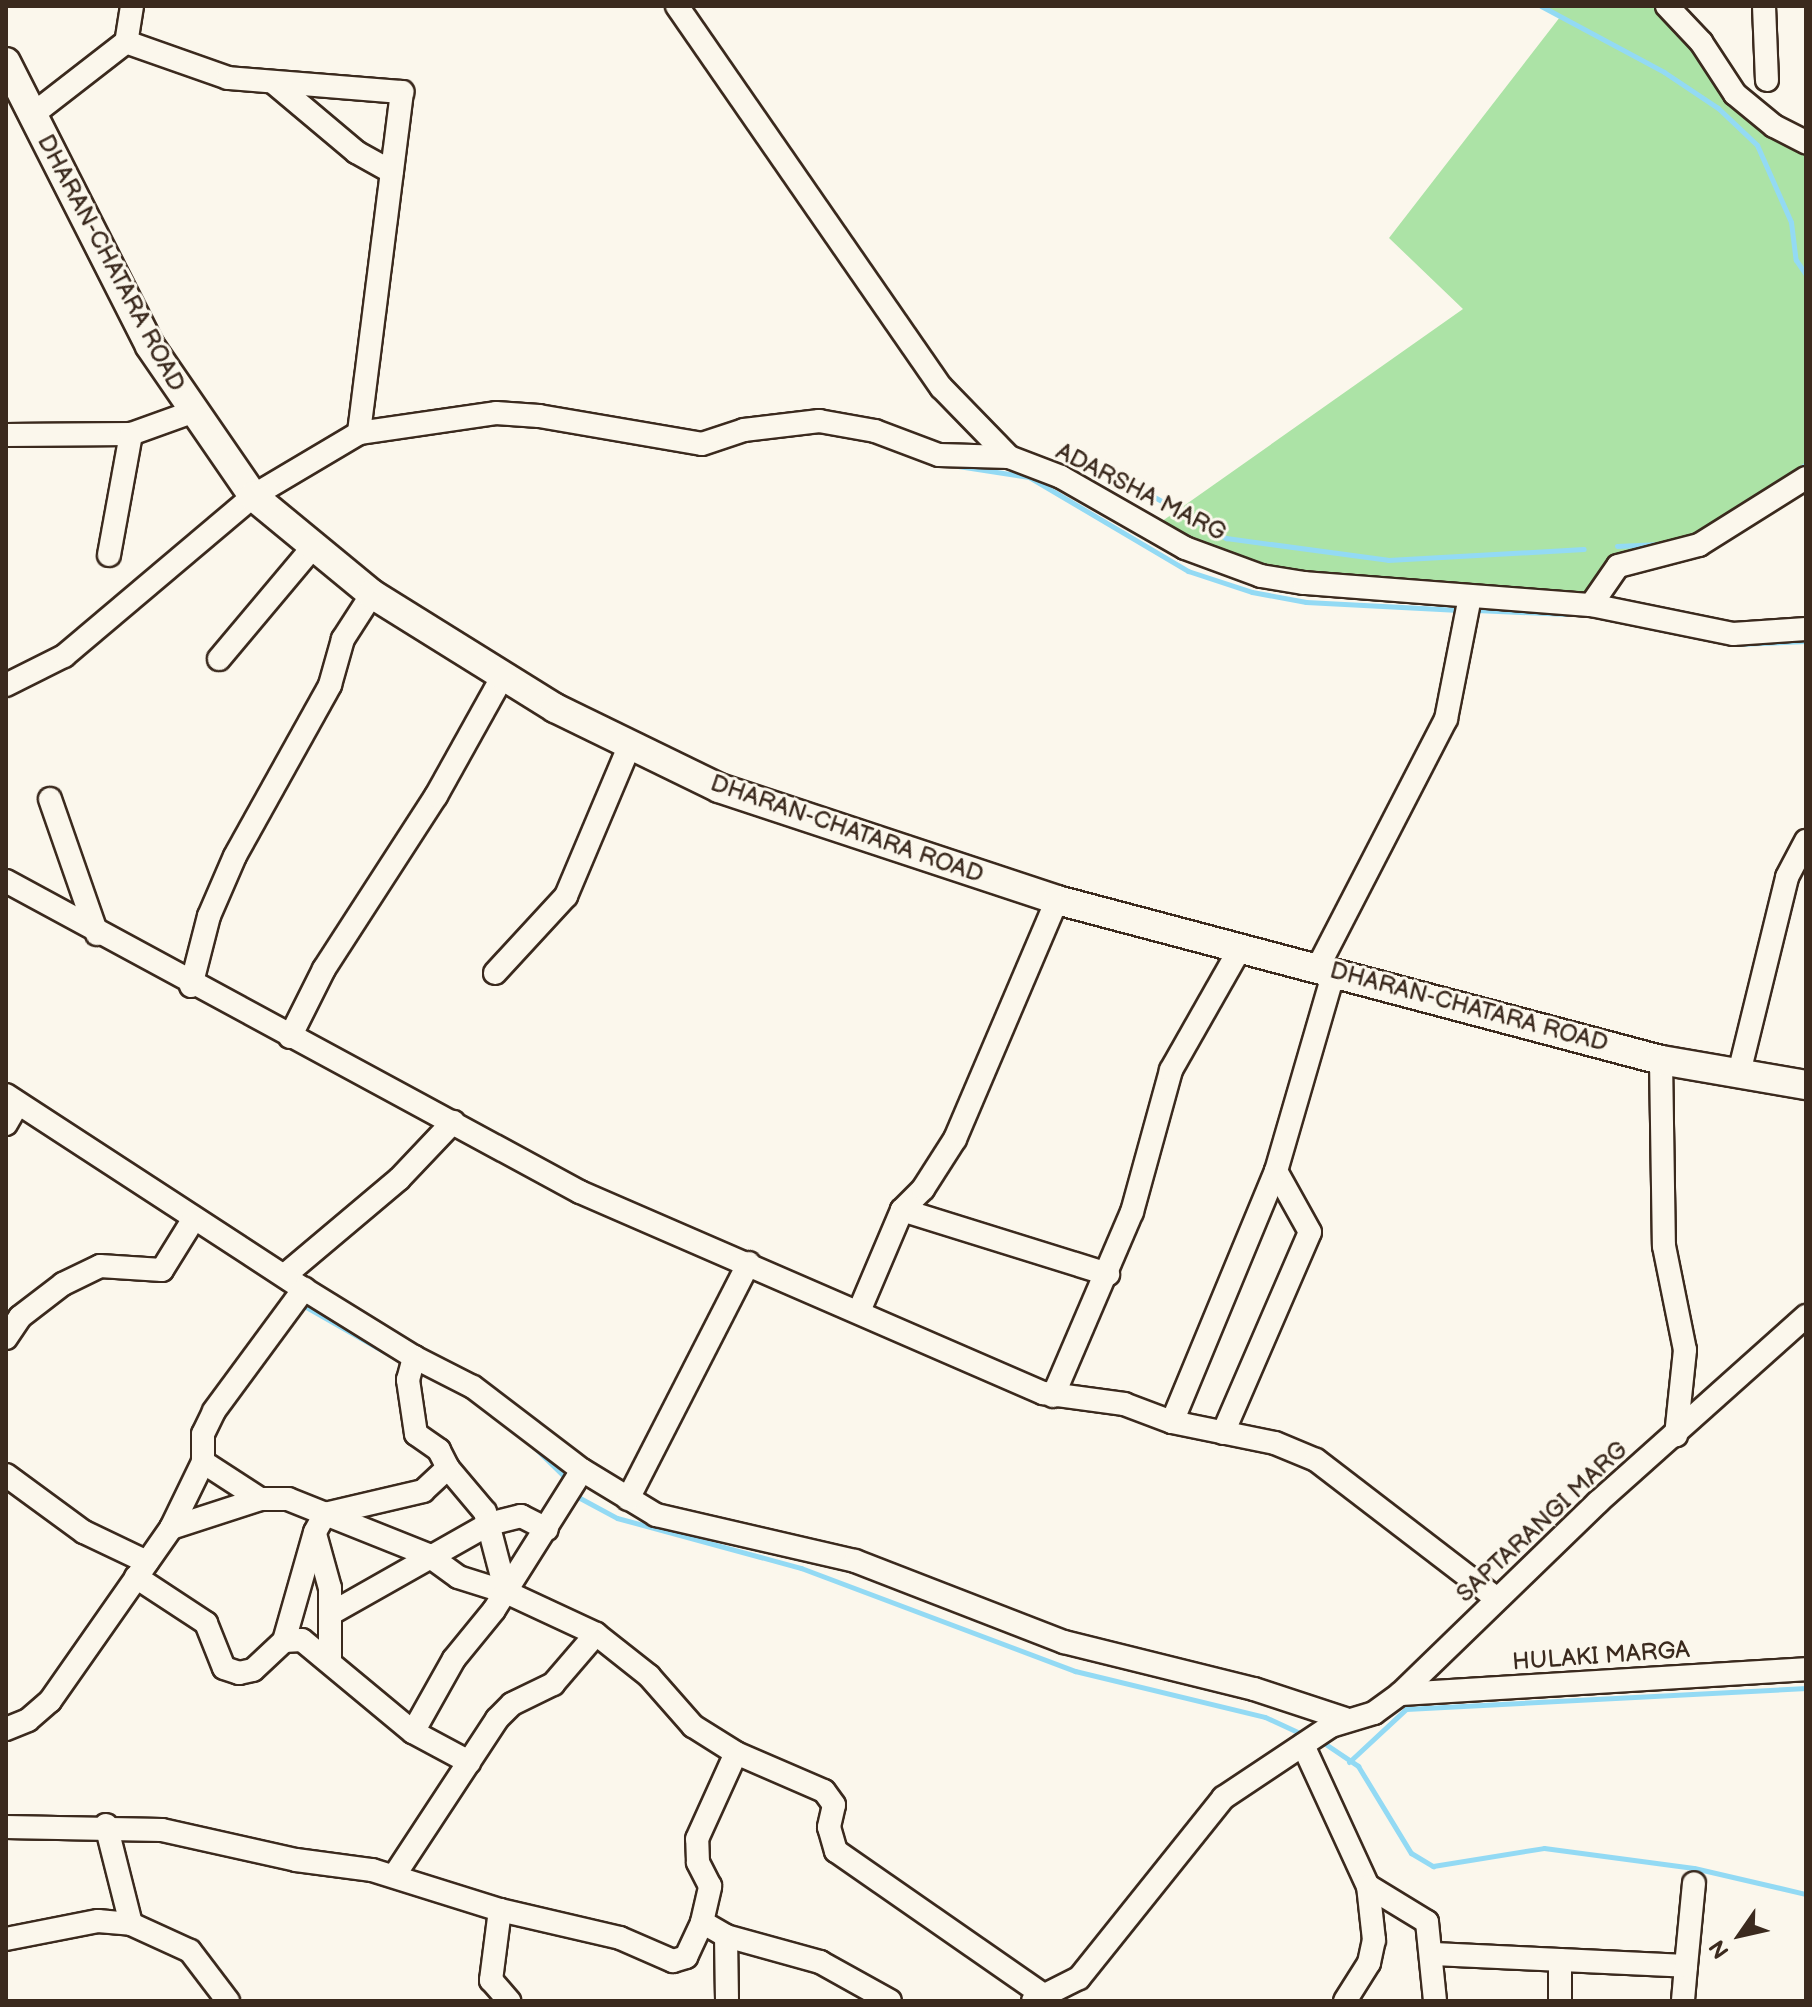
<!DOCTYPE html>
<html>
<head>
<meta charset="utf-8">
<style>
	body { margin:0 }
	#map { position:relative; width:1812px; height:2007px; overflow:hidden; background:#fbf7ec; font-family:"Balsamiq Sans",sans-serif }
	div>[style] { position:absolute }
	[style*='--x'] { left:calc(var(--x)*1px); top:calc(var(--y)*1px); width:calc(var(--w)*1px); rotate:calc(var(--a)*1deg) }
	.green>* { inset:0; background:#ace3a6 }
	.stream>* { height:5px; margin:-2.5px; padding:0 2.5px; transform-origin:2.5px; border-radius:2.5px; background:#93daf4 }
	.roads { filter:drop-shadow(2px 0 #3b2a1e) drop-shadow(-2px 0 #3b2a1e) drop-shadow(0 2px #3b2a1e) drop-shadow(0 -2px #3b2a1e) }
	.minor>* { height:22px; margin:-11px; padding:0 11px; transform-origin:11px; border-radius:11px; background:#fbf7ec }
	.major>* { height:28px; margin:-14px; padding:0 14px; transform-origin:14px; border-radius:14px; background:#fbf7ec }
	span { translate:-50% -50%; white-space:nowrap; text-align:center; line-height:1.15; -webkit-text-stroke:6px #fbf7ec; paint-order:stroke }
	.street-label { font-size:24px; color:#3b2a1e }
	.frame { position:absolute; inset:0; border:8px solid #3b2a1e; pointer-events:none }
	.north { position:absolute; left:1700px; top:1895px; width:80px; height:80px; -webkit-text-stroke:6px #fbf7ec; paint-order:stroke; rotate:236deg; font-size:22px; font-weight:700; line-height:32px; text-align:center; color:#3b2a1e }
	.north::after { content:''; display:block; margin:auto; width:28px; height:36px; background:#3b2a1e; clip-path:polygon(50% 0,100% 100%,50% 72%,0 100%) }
</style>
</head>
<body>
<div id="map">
	<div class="green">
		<div style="clip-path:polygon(1541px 6px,1667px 6px,1735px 94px,1806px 142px,1806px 478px,1743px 517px,1638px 558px,1591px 605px,1304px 583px,1151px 529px,1463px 309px,1389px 238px,1560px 17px)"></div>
	</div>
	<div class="stream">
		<div style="--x:1541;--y:6;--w:140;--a:28.2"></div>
		<div style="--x:1664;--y:72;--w:65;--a:33.7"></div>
		<div style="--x:1718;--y:108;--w:54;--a:43.5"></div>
		<div style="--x:1757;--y:145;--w:84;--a:66.2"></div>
		<div style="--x:1791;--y:222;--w:38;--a:83"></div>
		<div style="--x:1796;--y:260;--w:18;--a:56"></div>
		<div style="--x:958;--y:466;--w:72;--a:8.8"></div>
		<div style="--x:1029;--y:477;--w:185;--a:30.6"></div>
		<div style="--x:1188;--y:571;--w:67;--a:18.2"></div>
		<div style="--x:1252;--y:592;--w:55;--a:10.5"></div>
		<div style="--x:1306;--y:602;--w:153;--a:3"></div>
		<div style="--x:1797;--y:471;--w:11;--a:-38"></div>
		<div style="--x:1111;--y:472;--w:133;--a:29.9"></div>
		<div style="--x:1226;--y:538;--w:163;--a:7.7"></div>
		<div style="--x:1388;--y:560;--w:196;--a:-3.2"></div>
		<div style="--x:1617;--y:546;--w:43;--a:-2.7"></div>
		<div style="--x:1476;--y:610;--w:91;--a:2.5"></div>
		<div style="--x:1738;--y:644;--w:68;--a:-2.5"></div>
		<div style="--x:301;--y:1304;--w:119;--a:29.8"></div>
		<div style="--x:532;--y:1445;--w:50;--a:44.2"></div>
		<div style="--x:578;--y:1497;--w:44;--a:28.3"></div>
		<div style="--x:617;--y:1518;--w:191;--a:15.2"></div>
		<div style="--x:801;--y:1568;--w:293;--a:20.6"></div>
		<div style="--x:1075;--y:1671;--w:195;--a:13.6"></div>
		<div style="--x:1265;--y:1717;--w:43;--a:24.8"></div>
		<div style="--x:1321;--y:1741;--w:45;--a:34"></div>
		<div style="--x:1358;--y:1766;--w:102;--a:58.7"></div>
		<div style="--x:1411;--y:1853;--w:26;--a:31"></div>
		<div style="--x:1433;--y:1866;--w:112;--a:-9.2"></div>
		<div style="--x:1544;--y:1848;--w:151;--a:7.6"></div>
		<div style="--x:1694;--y:1868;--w:115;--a:13.1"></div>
		<div style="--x:1349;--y:1762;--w:78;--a:-42.9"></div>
		<div style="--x:1406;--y:1709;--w:401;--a:-3"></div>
	</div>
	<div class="roads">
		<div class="minor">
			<div style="--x:132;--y:6;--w:36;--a:99"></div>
			<div style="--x:126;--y:42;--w:108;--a:19.4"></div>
			<div style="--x:228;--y:78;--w:175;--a:4.6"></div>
			<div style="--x:402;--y:92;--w:344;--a:97.2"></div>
			<div style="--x:677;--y:6;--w:464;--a:55.3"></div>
			<div style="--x:941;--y:387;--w:98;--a:45.8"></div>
			<div style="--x:1009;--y:457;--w:56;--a:21"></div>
			<div style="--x:1061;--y:477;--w:143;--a:29.8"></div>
			<div style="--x:1185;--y:548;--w:81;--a:20.2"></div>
			<div style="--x:1261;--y:576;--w:44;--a:9.2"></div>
			<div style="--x:1304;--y:583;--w:288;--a:4.4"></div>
			<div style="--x:1591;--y:605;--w:145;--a:11.5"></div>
			<div style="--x:1733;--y:634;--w:73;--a:-3.9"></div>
			<div style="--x:1667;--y:6;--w:50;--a:46.6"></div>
			<div style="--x:1701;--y:42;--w:62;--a:56.8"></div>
			<div style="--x:1735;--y:94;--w:50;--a:39.4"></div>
			<div style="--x:1774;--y:126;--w:36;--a:27"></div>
			<div style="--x:1764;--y:6;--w:74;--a:87.7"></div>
			<div style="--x:273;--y:82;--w:109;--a:40.1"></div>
			<div style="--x:356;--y:152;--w:41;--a:29.1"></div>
			<div style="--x:32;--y:115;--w:119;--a:-37.8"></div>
			<div style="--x:6;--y:435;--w:125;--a:-0.5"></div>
			<div style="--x:131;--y:434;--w:65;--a:-19.8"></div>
			<div style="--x:109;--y:555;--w:123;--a:-79.7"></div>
			<div style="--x:1591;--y:605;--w:47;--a:-55.3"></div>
			<div style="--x:1618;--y:566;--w:84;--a:-14.5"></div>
			<div style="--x:1699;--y:545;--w:126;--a:-32.1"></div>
			<div style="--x:219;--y:659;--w:145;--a:-50"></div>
			<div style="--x:6;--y:685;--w:65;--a:-26.6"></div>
			<div style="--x:64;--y:656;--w:248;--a:-40.2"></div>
			<div style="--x:253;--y:496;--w:123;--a:-30.7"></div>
			<div style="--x:359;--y:433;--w:138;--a:-8.3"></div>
			<div style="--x:496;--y:413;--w:43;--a:4"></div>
			<div style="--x:539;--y:416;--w:165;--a:9.7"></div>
			<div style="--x:702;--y:444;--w:44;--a:-18.4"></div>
			<div style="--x:744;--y:430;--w:76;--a:-6.8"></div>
			<div style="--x:819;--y:421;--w:57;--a:10.1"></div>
			<div style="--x:875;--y:431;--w:68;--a:20.6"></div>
			<div style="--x:939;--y:455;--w:70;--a:1.6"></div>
			<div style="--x:50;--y:799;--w:143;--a:70.8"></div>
			<div style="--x:6;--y:881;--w:653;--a:28.45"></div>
			<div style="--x:580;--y:1192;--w:505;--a:23.47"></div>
			<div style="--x:1043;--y:1393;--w:82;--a:7.7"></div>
			<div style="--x:1124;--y:1404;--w:51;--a:20.6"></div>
			<div style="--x:1172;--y:1422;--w:105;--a:11.5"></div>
			<div style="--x:1275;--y:1443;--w:44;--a:22.5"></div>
			<div style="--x:1316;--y:1460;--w:227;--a:37.5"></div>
			<div style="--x:1318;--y:967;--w:279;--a:-62.7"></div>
			<div style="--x:1446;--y:719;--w:124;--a:-78.9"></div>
			<div style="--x:495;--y:973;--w:105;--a:-47.3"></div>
			<div style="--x:566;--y:896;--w:162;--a:-67.1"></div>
			<div style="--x:191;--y:986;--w:72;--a:-75.6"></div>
			<div style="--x:209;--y:916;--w:65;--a:-66.6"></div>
			<div style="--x:235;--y:856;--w:196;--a:-60.9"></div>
			<div style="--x:330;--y:685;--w:48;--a:-74.2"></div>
			<div style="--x:343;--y:639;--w:54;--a:-57.2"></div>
			<div style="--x:290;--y:1037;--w:76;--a:-63.4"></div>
			<div style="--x:324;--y:969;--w:206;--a:-57.1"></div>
			<div style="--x:436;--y:796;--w:140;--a:-60.9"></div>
			<div style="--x:1661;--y:1060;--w:186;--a:89.1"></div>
			<div style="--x:1664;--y:1246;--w:106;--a:78.6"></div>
			<div style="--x:1685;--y:1350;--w:86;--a:96"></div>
			<div style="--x:1739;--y:1073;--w:202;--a:-76.2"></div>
			<div style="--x:1787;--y:877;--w:41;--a:-62.2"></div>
			<div style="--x:6;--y:1095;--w:356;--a:33.1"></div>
			<div style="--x:304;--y:1289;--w:129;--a:31.7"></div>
			<div style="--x:414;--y:1357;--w:66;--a:27"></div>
			<div style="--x:473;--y:1387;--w:137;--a:37.3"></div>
			<div style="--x:582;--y:1470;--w:87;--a:31.3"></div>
			<div style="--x:656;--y:1515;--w:204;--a:13"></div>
			<div style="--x:855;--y:1561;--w:224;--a:21.2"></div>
			<div style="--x:1064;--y:1642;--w:196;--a:13.9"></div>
			<div style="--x:1254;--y:1689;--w:96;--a:18.2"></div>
			<div style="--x:6;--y:1124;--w:22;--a:-60"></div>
			<div style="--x:902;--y:1210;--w:216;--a:17.3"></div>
			<div style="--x:285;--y:1275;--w:149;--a:-40.1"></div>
			<div style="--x:399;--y:1179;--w:79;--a:-46.5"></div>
			<div style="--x:860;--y:1309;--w:108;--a:-67"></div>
			<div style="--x:902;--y:1210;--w:30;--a:-45"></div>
			<div style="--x:923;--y:1189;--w:59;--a:-57.4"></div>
			<div style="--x:955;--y:1139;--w:260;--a:-66.9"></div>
			<div style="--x:6;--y:1338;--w:25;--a:-56"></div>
			<div style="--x:20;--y:1317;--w:54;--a:-37.5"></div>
			<div style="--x:63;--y:1284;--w:41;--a:-25.9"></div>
			<div style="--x:100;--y:1266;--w:62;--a:3.7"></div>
			<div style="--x:162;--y:1270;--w:59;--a:-58.2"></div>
			<div style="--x:1053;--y:1396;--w:200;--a:-66.8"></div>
			<div style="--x:1132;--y:1212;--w:147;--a:-74.6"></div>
			<div style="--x:1171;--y:1070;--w:142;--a:-60.4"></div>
			<div style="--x:1172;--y:1422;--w:272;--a:-67.5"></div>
			<div style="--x:1223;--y:1433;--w:219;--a:-66.6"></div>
			<div style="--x:1310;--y:1232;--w:70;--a:-119.1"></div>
			<div style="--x:1276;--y:1171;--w:208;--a:-73.8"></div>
			<div style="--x:203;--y:1462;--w:68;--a:33"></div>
			<div style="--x:448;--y:1468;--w:57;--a:49.9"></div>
			<div style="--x:485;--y:1512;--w:83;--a:75.3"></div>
			<div style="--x:6;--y:1475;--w:97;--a:36.2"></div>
			<div style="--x:84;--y:1532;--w:70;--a:25.5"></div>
			<div style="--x:628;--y:1499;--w:265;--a:-62.9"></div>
			<div style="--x:171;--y:1528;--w:94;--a:-18"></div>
			<div style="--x:260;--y:1499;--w:28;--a:0"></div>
			<div style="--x:288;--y:1499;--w:151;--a:21.8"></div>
			<div style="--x:428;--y:1555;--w:37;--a:36"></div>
			<div style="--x:458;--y:1577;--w:50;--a:17.4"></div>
			<div style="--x:506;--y:1592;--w:99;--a:25"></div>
			<div style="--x:596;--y:1634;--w:68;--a:38.4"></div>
			<div style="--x:649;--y:1676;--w:67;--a:48.7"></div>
			<div style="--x:693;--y:1726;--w:51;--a:32.1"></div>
			<div style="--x:736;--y:1753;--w:96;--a:23.4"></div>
			<div style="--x:824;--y:1791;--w:17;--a:54"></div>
			<div style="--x:834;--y:1805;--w:23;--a:103"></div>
			<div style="--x:829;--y:1827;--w:25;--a:74"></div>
			<div style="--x:836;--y:1851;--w:252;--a:34.8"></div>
			<div style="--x:315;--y:1534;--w:56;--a:74.5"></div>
			<div style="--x:330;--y:1588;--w:71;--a:90"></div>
			<div style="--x:136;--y:1577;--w:84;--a:33.3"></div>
			<div style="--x:206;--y:1623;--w:48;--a:68.2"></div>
			<div style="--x:224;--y:1668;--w:16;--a:18"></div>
			<div style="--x:239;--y:1673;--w:14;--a:-12"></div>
			<div style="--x:253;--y:1670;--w:42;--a:-43.1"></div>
			<div style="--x:284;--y:1641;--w:18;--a:-3"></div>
			<div style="--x:302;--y:1640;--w:144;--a:39.7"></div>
			<div style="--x:413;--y:1732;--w:64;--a:28.2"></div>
			<div style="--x:330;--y:1614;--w:183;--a:-29.5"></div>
			<div style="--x:489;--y:1524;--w:33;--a:-14"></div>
			<div style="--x:521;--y:1516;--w:29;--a:27"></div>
			<div style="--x:284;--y:1641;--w:113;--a:-74.1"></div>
			<div style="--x:315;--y:1532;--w:21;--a:-61"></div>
			<div style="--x:325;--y:1514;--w:101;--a:-13.2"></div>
			<div style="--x:423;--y:1491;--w:34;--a:-43"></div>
			<div style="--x:448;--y:1468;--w:20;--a:-117"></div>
			<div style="--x:439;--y:1450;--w:28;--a:-145"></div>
			<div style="--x:416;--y:1434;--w:55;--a:-98.4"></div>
			<div style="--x:408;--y:1380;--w:24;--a:-75"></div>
			<div style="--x:1400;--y:1694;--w:407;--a:-3.5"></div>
			<div style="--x:6;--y:1729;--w:24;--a:-22"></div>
			<div style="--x:28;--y:1720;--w:29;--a:-41"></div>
			<div style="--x:50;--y:1701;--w:211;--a:-55"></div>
			<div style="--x:171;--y:1528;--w:73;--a:-64.1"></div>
			<div style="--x:203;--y:1462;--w:28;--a:-90"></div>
			<div style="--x:203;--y:1434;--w:25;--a:-64"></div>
			<div style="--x:214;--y:1411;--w:152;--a:-53.6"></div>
			<div style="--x:413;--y:1732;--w:84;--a:-60.7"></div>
			<div style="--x:454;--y:1659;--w:63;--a:-50.8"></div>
			<div style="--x:494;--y:1610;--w:165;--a:-57.8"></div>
			<div style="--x:1303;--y:1745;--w:155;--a:65.3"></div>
			<div style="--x:1368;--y:1886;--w:69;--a:31.4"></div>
			<div style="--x:1427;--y:1922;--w:79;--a:84.2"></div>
			<div style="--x:106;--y:1825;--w:102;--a:75.8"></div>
			<div style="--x:6;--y:1827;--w:156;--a:1.1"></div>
			<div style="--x:162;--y:1830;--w:137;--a:12.6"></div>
			<div style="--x:296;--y:1860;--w:77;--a:7.5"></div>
			<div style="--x:372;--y:1870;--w:134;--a:17.4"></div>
			<div style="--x:500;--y:1910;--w:123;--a:13.1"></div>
			<div style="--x:620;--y:1938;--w:58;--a:23.5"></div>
			<div style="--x:673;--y:1961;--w:14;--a:-17"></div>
			<div style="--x:686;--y:1957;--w:38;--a:-65"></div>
			<div style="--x:702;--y:1922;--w:37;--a:-77"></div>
			<div style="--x:710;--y:1886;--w:27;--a:-117"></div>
			<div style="--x:698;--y:1862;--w:23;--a:-92"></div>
			<div style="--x:697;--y:1839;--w:94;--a:-65.6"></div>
			<div style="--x:394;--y:1876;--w:188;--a:-56.7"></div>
			<div style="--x:497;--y:1719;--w:21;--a:-45"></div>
			<div style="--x:512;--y:1704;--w:46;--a:-26"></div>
			<div style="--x:553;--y:1684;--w:66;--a:-49.3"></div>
			<div style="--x:500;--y:1910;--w:71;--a:97.3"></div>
			<div style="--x:491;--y:1980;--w:28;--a:49"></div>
			<div style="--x:702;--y:1922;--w:28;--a:30"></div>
			<div style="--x:726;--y:1936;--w:98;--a:15.5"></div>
			<div style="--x:820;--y:1962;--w:80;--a:29.1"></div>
			<div style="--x:726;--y:1936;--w:65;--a:89.1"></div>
			<div style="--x:6;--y:1939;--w:94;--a:-11.1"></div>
			<div style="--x:98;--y:1921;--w:33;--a:5"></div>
			<div style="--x:131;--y:1924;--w:65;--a:24.6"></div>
			<div style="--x:190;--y:1951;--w:63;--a:52.8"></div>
			<div style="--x:1434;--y:1954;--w:252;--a:2.7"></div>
			<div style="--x:1686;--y:1966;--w:35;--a:95"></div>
			<div style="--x:1686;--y:1966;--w:83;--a:-84.5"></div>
			<div style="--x:1033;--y:2001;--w:51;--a:-26.6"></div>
			<div style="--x:1079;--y:1978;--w:231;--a:-51.3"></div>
			<div style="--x:1223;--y:1798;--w:130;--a:-33.7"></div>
			<div style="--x:1331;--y:1726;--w:45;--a:-16.8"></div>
			<div style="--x:1374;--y:1713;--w:32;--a:-36"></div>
			<div style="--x:1400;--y:1694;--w:276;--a:-44.1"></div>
			<div style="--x:1598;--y:1502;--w:279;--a:-41.8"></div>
			<div style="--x:1345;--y:2001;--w:45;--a:-57.7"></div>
			<div style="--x:1369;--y:1963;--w:24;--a:-78"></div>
			<div style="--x:1374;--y:1940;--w:54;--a:-96.3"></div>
			<div style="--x:1560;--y:2001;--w:41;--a:-90"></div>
		</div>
		<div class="major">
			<div style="--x:6;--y:62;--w:318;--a:63.1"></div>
			<div style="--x:150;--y:346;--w:182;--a:55.5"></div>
			<div style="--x:253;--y:496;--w:154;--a:39.5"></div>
			<div style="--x:372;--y:594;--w:216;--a:31.9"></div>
			<div style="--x:555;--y:708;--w:182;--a:26"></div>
			<div style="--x:719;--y:788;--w:356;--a:18.3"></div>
			<div style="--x:1057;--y:900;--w:625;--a:14.84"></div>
			<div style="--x:1661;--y:1060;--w:147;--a:9.8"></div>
		</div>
	</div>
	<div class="street-label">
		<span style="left:111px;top:263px;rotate:62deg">DHARAN-CHATARA ROAD</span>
		<span style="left:1141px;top:492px;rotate:27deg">ADARSHA MARG</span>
		<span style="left:847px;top:829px;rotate:19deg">DHARAN-CHATARA ROAD</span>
		<span style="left:1469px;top:1007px;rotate:15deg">DHARAN-CHATARA ROAD</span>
		<span style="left:1542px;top:1522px;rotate:-43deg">SAPTARANGI MARG</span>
		<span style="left:1601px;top:1656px;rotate:-4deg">HULAKI MARGA</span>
	</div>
	<div class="frame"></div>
	<div class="north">N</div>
</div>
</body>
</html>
